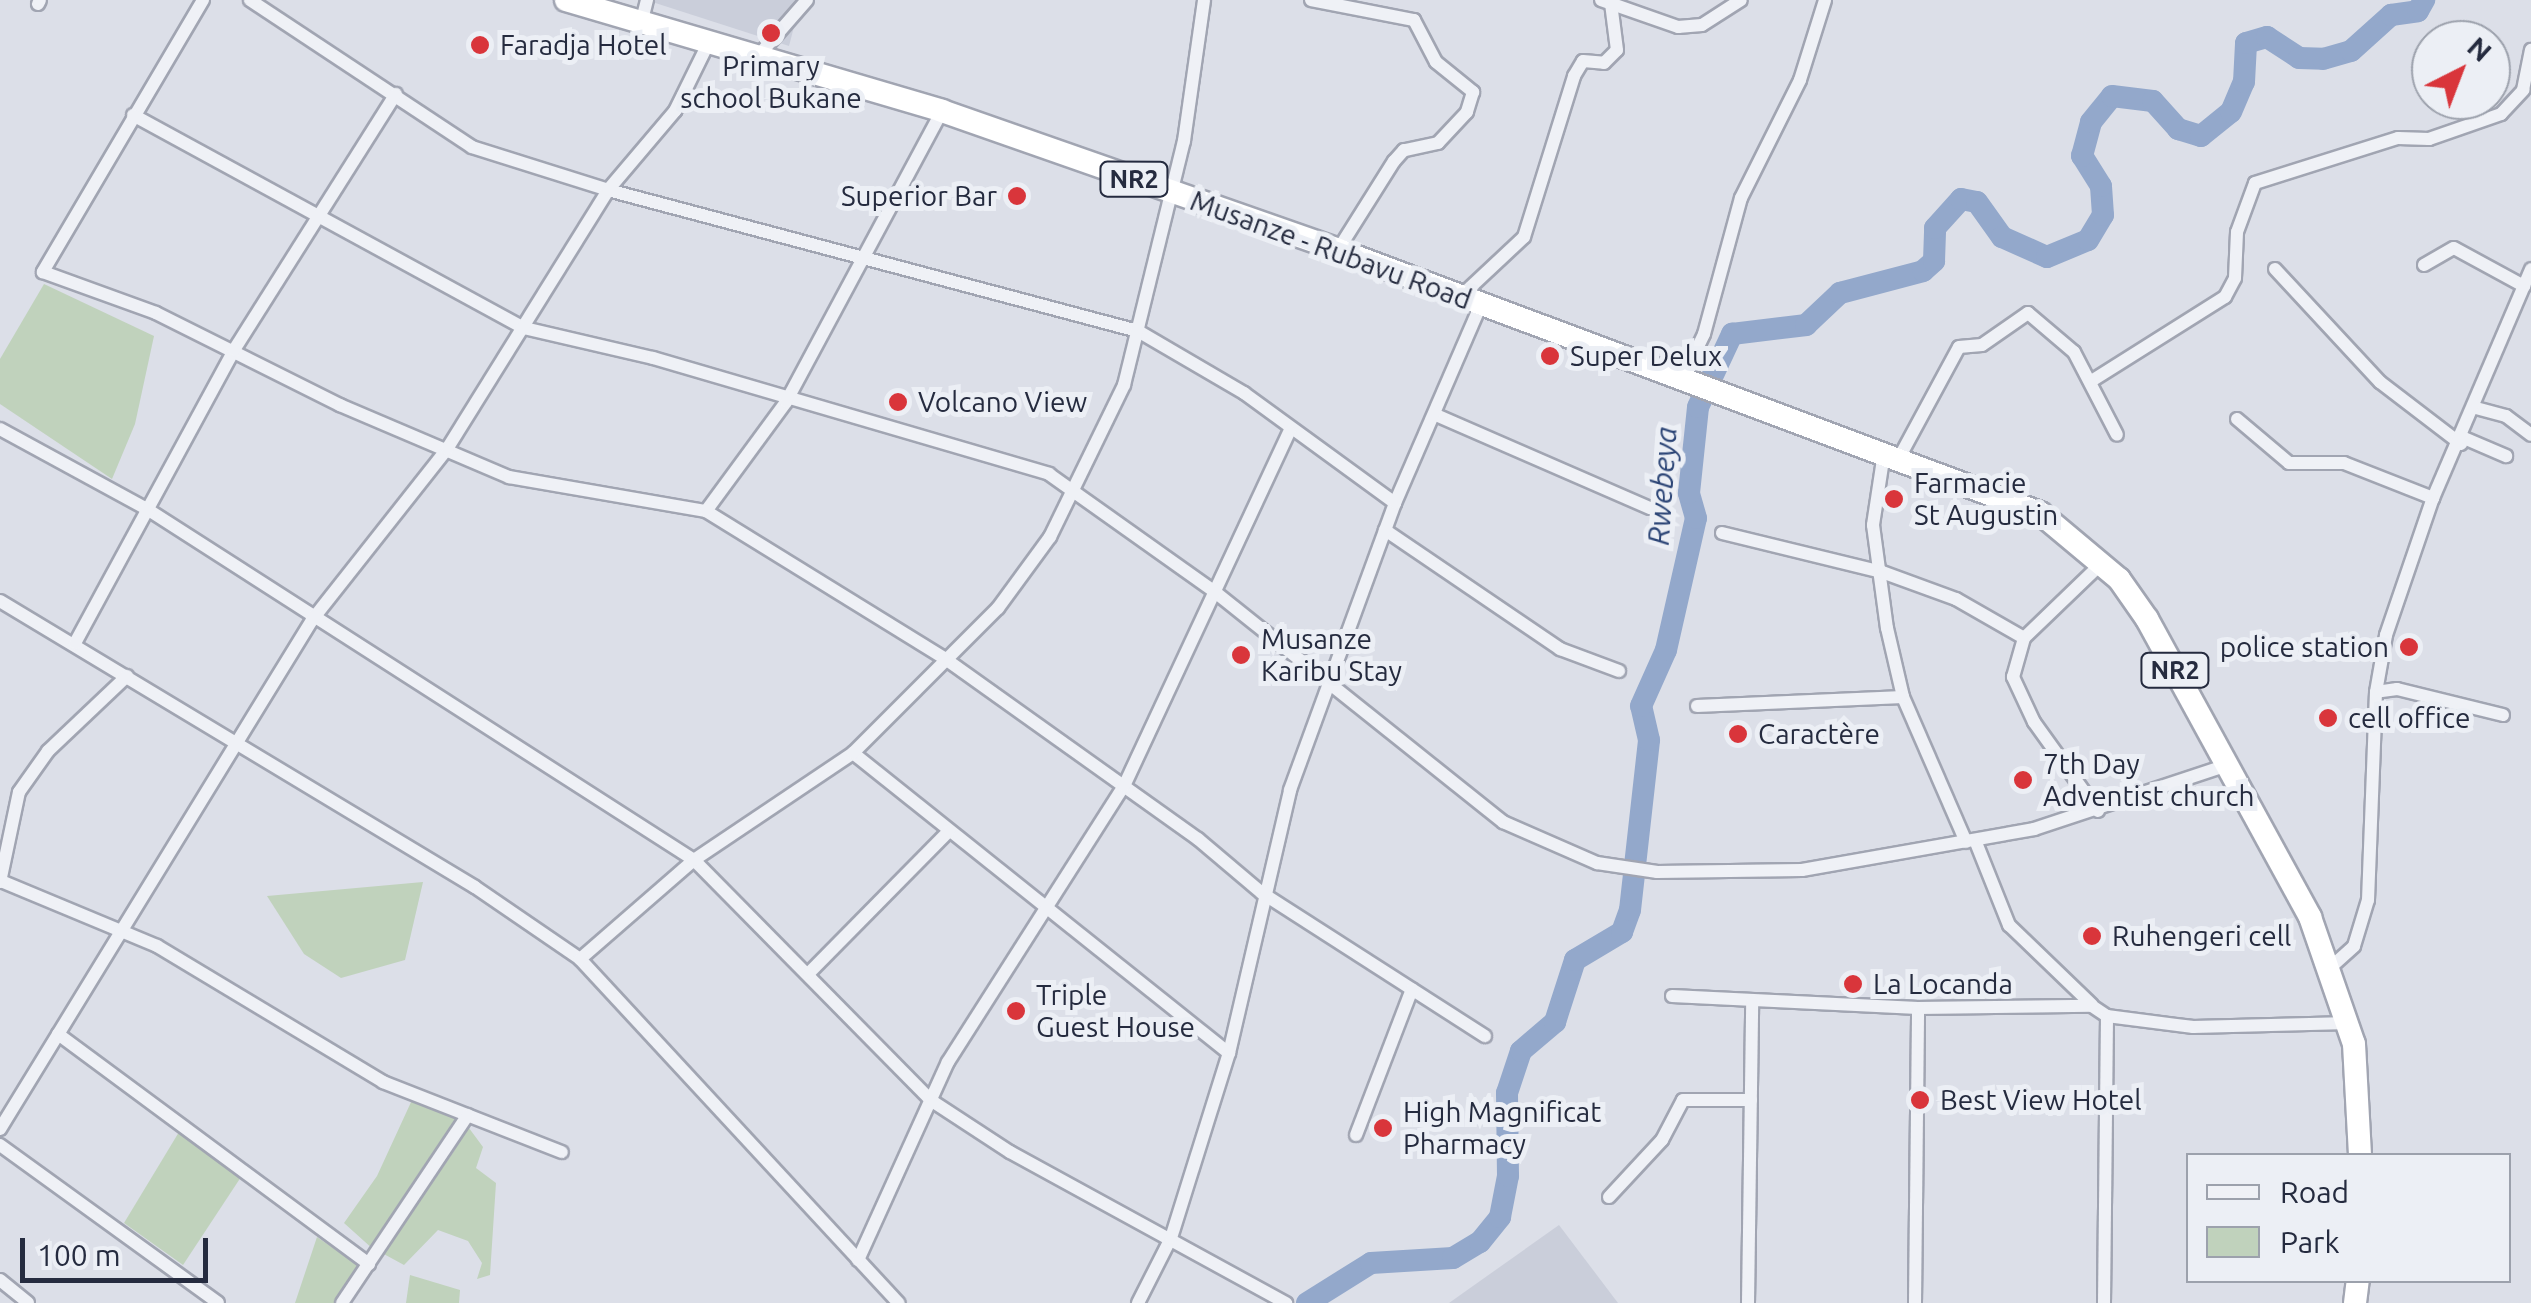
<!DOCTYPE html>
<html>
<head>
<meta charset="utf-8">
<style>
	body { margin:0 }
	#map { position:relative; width:2531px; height:1303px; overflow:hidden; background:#dcdfe8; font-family:Ubuntu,sans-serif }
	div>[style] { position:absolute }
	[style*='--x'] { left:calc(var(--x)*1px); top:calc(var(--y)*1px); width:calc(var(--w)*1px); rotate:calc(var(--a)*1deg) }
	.built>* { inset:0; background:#caceda }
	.green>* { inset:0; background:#c0d2bc }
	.river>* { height:22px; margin:-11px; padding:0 11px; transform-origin:11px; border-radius:11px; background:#93a8cb }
	.roads { filter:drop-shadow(2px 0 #a1a5b2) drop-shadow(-2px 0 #a1a5b2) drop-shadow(0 2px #a1a5b2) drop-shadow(0 -2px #a1a5b2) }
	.street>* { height:12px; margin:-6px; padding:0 6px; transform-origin:6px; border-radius:6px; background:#eff1f6 }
	.highway>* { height:22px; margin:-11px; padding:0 11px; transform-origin:11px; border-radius:11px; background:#fff }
	.dots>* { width:28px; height:28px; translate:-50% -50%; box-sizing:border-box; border:5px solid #eceff5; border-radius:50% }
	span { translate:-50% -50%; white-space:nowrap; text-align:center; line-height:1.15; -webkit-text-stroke:10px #eceff5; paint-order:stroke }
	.shield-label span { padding:2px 8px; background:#eceff5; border:2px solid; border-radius:8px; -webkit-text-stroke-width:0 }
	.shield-label { font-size:25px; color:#252b3f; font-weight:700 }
	.poi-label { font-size:28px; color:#252b3f }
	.left { translate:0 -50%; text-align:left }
	.right { translate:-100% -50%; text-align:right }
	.street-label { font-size:28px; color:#252b3f }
	.water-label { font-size:30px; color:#2c4576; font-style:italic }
	.legend { position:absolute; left:2186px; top:1153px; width:325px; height:130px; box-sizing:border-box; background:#eceff5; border:2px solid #9ca1ac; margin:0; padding:12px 18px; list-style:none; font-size:30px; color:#252b3f }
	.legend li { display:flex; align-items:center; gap:20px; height:50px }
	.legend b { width:50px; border:2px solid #9ca1ac }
	.north { position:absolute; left:2411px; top:20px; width:100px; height:100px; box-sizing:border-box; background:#eceff5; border:2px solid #9ca1ac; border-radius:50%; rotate:42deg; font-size:28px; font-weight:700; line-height:40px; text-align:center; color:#252b3f }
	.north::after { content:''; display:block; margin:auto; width:35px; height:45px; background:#d9353b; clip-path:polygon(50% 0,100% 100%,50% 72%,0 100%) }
	.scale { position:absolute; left:20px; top:1238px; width:188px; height:45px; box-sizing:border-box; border:5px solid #252b3f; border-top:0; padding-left:12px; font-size:30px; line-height:35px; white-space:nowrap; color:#252b3f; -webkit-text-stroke:8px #eceff5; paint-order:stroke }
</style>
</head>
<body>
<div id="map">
	<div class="built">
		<div style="clip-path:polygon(646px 0,801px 0,789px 46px)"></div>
		<div style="clip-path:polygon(1559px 1225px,1618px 1303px,1449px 1303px)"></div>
	</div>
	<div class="green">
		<div style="clip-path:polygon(44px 284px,154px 336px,135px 424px,112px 479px,0 404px,0 359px)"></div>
		<div style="clip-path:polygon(423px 882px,405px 960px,341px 978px,304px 954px,267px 896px)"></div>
		<div style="clip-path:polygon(412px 1100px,460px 1120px,374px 1250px,344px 1223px,377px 1176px)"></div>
		<div style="clip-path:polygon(466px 1124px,483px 1147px,476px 1168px,496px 1183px,490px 1275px,477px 1279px,482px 1263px,468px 1241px,438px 1230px,404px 1265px,382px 1253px,454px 1151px)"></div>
		<div style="clip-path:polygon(179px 1132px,241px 1177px,183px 1265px,124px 1223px)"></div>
		<div style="clip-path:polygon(317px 1237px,361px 1267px,337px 1303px,295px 1303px)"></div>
		<div style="clip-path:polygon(410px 1275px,460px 1290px,459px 1303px,406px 1303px)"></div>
	</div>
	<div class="river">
		<div style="--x:1307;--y:1303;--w:75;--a:-32"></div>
		<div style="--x:1371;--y:1263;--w:82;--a:-3.5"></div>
		<div style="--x:1453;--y:1258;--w:31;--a:-31"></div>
		<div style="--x:1480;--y:1242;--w:32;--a:-51"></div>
		<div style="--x:1500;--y:1217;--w:42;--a:-79"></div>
		<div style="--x:1508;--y:1176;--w:83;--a:-90.7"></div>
		<div style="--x:1507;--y:1093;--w:44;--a:-71.6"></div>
		<div style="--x:1521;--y:1051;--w:45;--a:-40.5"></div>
		<div style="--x:1555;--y:1022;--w:65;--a:-72.1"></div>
		<div style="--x:1575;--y:960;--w:55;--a:-30.8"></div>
		<div style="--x:1622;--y:932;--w:23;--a:-70"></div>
		<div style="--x:1630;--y:910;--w:171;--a:-83.6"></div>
		<div style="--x:1649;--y:740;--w:35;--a:-103"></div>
		<div style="--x:1641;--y:706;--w:61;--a:-65.9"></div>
		<div style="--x:1666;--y:650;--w:135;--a:-77.2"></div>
		<div style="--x:1696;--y:518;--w:26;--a:-106"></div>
		<div style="--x:1689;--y:493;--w:86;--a:-84"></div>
		<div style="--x:1698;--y:407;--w:81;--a:-65"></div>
		<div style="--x:1732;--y:334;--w:75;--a:-6.9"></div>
		<div style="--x:1806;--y:325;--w:47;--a:-43.3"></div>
		<div style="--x:1840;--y:293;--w:86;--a:-14.8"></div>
		<div style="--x:1923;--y:271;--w:15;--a:-42"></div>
		<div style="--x:1934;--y:261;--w:33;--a:-88"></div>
		<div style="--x:1935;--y:228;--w:39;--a:-48"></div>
		<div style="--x:1961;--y:199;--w:16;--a:11"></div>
		<div style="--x:1977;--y:202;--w:43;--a:54.5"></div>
		<div style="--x:2002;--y:237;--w:49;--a:24"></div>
		<div style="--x:2047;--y:257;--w:44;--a:-22.5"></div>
		<div style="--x:2088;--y:240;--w:29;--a:-59"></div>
		<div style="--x:2103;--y:215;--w:29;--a:-94"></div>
		<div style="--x:2101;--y:186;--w:36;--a:-122"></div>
		<div style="--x:2082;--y:156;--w:35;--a:-75"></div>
		<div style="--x:2091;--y:122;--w:33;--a:-51"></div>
		<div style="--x:2112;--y:96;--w:41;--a:7"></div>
		<div style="--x:2153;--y:101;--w:38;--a:48"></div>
		<div style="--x:2178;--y:129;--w:24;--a:17"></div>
		<div style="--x:2201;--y:136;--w:38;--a:-39"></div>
		<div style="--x:2231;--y:112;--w:33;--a:-67"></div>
		<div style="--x:2244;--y:82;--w:39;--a:-87"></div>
		<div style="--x:2246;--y:43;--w:22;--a:-16"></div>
		<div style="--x:2267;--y:37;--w:38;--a:33"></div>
		<div style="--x:2299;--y:58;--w:24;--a:2"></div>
		<div style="--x:2323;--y:59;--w:29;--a:-16"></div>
		<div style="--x:2351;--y:51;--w:54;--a:-42"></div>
		<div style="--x:2391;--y:15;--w:27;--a:-8"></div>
		<div style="--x:2418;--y:11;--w:13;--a:-61"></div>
	</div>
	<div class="roads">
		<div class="street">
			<div style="--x:203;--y:0;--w:316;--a:120.5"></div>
			<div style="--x:43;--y:272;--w:120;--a:19.9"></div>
			<div style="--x:156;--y:313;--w:206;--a:26.6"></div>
			<div style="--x:340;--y:405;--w:184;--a:23.1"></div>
			<div style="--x:509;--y:477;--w:200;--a:9.8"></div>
			<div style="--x:706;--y:511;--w:283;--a:31.7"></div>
			<div style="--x:947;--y:660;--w:308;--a:35.5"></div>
			<div style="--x:1198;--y:839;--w:84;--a:40.2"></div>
			<div style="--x:1262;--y:893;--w:265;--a:32.7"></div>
			<div style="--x:250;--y:0;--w:266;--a:33.5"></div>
			<div style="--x:472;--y:147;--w:143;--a:17.5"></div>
			<div style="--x:608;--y:190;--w:548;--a:14.9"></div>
			<div style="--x:1138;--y:331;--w:123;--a:30.3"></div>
			<div style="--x:1244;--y:393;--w:187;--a:36.1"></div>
			<div style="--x:1311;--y:0;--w:105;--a:11"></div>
			<div style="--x:1414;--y:20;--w:47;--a:62.4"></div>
			<div style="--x:1436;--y:62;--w:48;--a:39"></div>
			<div style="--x:1473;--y:92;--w:21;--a:107"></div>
			<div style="--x:1467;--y:112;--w:42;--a:133.1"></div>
			<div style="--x:1438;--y:143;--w:35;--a:168"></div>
			<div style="--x:1404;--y:150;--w:15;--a:132"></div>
			<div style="--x:1394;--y:161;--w:105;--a:122.2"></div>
			<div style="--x:1601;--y:0;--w:82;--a:19.3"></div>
			<div style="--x:1678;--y:27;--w:24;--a:-5"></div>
			<div style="--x:1702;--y:25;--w:46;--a:-32.7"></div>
			<div style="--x:38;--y:4;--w:4;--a:-63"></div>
			<div style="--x:642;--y:20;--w:21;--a:-76"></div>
			<div style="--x:759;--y:55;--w:73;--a:-48.9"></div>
			<div style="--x:133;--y:115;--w:445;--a:28.6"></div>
			<div style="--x:524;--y:328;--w:132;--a:13.1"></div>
			<div style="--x:653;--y:358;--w:413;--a:16.3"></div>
			<div style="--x:1049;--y:474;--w:204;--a:35.4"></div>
			<div style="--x:1215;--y:592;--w:369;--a:38.6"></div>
			<div style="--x:1503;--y:822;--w:103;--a:23.6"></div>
			<div style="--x:1597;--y:863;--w:61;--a:8.5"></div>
			<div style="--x:1657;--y:872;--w:145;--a:-0.8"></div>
			<div style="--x:1802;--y:870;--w:236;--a:-10"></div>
			<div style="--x:2034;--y:829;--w:203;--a:-18.3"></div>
			<div style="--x:2424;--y:265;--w:34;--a:-30"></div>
			<div style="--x:2454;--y:248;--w:80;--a:28.5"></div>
			<div style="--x:2275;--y:269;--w:154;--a:47.1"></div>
			<div style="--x:2380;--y:382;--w:102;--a:37.4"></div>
			<div style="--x:1461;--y:296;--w:86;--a:-43.1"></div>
			<div style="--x:1524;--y:237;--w:169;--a:-72.7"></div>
			<div style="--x:1574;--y:76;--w:17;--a:-59"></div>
			<div style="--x:1583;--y:61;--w:21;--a:5"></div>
			<div style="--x:1604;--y:63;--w:18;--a:-45"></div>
			<div style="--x:1617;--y:50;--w:47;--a:-97.3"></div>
			<div style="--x:1682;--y:380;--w:51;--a:-64.4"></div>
			<div style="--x:1704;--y:334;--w:141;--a:-74.8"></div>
			<div style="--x:1741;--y:198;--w:132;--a:-63.4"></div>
			<div style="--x:1800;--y:80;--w:84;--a:-72.6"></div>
			<div style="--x:2093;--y:380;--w:156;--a:-32.2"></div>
			<div style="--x:2225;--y:297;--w:21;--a:-62"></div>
			<div style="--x:2235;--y:278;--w:46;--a:-87.5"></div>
			<div style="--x:2237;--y:232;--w:52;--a:-69.8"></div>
			<div style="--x:2255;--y:183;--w:150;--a:-17.5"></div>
			<div style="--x:2398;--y:138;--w:31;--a:2"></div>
			<div style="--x:2429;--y:139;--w:76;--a:-19.1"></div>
			<div style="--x:2501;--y:114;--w:33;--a:-47"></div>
			<div style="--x:2523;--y:90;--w:41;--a:-78.7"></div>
			<div style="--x:2476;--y:408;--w:31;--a:15"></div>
			<div style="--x:2506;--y:416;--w:31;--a:37"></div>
			<div style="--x:1436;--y:415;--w:233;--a:23.5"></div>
			<div style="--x:2237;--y:419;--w:68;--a:40.2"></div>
			<div style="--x:2289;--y:463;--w:55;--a:0"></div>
			<div style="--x:2344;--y:463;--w:96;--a:21.5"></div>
			<div style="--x:0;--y:429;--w:167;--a:28.6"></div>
			<div style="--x:147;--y:509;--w:650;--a:32.69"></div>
			<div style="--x:694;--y:860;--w:339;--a:45.4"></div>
			<div style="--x:932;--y:1101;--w:93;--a:33.2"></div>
			<div style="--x:1010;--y:1152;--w:315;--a:28.7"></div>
			<div style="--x:2464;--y:438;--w:46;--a:23.2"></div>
			<div style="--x:1884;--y:453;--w:73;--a:98.7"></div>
			<div style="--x:1873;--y:525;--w:104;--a:82.3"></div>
			<div style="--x:1887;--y:628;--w:71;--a:76.9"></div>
			<div style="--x:1903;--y:697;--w:158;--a:66.5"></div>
			<div style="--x:1899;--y:458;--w:126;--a:-61.6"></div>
			<div style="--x:1959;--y:347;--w:23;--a:-5"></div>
			<div style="--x:1982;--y:345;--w:56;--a:-34.8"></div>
			<div style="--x:2028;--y:313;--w:60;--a:40.3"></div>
			<div style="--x:2074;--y:352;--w:93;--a:62.6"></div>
			<div style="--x:706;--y:511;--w:135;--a:-53.7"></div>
			<div style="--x:786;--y:402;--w:330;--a:-61.8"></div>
			<div style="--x:1385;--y:530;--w:212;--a:34.2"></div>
			<div style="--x:1560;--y:649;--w:63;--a:20.4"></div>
			<div style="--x:1722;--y:533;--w:165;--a:13.7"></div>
			<div style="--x:1882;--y:572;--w:79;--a:20"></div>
			<div style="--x:1956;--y:599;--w:78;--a:29.8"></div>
			<div style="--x:0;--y:601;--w:554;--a:31.05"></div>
			<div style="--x:475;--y:887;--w:127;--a:34.4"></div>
			<div style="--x:580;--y:959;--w:469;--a:47.2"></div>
			<div style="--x:75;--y:643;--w:333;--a:-61.5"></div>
			<div style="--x:234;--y:350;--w:303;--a:-57.7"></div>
			<div style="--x:1697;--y:706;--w:206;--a:-2.5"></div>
			<div style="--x:2503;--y:715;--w:109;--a:-166.2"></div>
			<div style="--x:2397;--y:689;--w:21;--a:172"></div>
			<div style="--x:2376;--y:692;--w:58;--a:-80"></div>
			<div style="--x:2386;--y:635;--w:145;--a:-71.1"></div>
			<div style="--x:2433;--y:498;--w:249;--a:-66.8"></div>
			<div style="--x:853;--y:753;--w:481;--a:38.6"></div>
			<div style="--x:2098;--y:811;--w:110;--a:-125.7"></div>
			<div style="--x:2034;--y:722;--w:50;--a:-115"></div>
			<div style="--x:2013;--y:677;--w:41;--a:-74.2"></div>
			<div style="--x:2024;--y:638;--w:108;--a:-43.9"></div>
			<div style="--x:1975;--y:840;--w:92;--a:68.2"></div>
			<div style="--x:2009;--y:925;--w:115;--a:43.9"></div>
			<div style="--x:1;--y:881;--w:169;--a:22.6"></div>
			<div style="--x:157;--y:946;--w:264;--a:31"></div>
			<div style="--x:383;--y:1082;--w:192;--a:21.4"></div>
			<div style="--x:0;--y:882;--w:92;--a:-78.1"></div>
			<div style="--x:19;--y:792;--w:50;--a:-54.7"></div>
			<div style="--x:48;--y:751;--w:109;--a:-43.5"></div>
			<div style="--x:580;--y:959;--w:151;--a:-41"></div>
			<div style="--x:694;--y:860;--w:192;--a:-33.9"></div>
			<div style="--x:853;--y:753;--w:205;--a:-45"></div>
			<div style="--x:998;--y:608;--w:88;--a:-53.8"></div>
			<div style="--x:1050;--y:537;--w:169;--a:-64"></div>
			<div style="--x:1124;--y:385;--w:251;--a:-76.2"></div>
			<div style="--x:1184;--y:141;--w:142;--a:-81.9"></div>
			<div style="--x:2331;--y:967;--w:31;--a:-42"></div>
			<div style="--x:2354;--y:946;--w:48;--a:-73.1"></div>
			<div style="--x:2368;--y:900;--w:208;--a:-87.8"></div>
			<div style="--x:809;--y:973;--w:199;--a:-45.4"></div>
			<div style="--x:1672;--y:996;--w:246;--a:2.8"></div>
			<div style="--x:1918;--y:1008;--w:174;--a:-0.7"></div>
			<div style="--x:2092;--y:1006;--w:18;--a:34"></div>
			<div style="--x:2107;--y:1016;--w:87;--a:7.3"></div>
			<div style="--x:2193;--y:1027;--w:156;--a:-1.5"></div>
			<div style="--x:58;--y:1034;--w:387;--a:36.5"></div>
			<div style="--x:0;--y:1129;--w:597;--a:-58.49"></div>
			<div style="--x:312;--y:620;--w:218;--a:-51.7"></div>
			<div style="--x:447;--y:449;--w:305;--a:-58.1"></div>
			<div style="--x:608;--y:190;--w:104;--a:-49.7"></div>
			<div style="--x:675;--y:111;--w:79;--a:-63.8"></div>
			<div style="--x:1356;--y:1135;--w:156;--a:-69"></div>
			<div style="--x:0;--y:1145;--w:269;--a:35.9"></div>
			<div style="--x:1609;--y:1197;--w:78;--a:-47.1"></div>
			<div style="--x:1662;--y:1140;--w:45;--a:-62.3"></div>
			<div style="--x:1683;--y:1100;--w:68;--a:0"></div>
			<div style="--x:858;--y:1260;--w:217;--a:-65.6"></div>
			<div style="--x:948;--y:1062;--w:327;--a:-57.5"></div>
			<div style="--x:1124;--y:786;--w:391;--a:-65"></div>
			<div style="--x:0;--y:1280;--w:36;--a:39"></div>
			<div style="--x:342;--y:1303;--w:226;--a:-56.2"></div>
			<div style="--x:1138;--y:1303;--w:73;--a:-63.1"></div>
			<div style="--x:1171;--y:1238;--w:194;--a:-72.6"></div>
			<div style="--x:1229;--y:1053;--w:270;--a:-76.9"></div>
			<div style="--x:1290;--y:790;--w:306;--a:-69.9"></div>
			<div style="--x:1395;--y:503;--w:217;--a:-66.6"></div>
			<div style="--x:1748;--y:1303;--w:302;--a:-89.2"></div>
			<div style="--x:1915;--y:1303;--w:295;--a:-89.4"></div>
			<div style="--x:2104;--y:1303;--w:287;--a:-89.4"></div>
		</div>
		<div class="highway">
			<div style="--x:566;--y:0;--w:392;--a:16.4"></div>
			<div style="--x:942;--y:111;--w:420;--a:19.3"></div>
			<div style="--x:1338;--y:250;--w:750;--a:20.54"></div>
			<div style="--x:2040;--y:513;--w:103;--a:39.9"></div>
			<div style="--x:2119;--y:579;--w:49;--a:55"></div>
			<div style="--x:2147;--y:619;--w:340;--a:61.3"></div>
			<div style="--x:2310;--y:917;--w:134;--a:70.9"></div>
			<div style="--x:2354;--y:1044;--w:112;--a:86.9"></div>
			<div style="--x:2355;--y:1303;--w:23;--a:-83"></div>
		</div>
	</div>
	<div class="dots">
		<div style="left:771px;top:33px;background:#d9353b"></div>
		<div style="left:480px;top:45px;background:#d9353b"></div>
		<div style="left:1017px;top:196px;background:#d9353b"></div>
		<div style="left:1550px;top:356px;background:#d9353b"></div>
		<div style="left:898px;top:402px;background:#d9353b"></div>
		<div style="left:1894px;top:499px;background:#d9353b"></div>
		<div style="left:2409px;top:647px;background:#d9353b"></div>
		<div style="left:1241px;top:655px;background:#d9353b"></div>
		<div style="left:2328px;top:718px;background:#d9353b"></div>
		<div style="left:1738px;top:734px;background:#d9353b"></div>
		<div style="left:2023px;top:780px;background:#d9353b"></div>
		<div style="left:2092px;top:936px;background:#d9353b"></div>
		<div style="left:1853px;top:984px;background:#d9353b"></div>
		<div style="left:1016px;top:1011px;background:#d9353b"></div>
		<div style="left:1920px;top:1100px;background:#d9353b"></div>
		<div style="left:1383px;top:1128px;background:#d9353b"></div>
	</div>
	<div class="shield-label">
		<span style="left:1134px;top:179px">NR2</span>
		<span style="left:2175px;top:670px">NR2</span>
	</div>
	<div class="poi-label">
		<span class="left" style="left:500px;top:45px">Faradja Hotel</span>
		<span style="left:771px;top:82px">Primary<br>school Bukane</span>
		<span class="right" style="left:997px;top:196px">Superior Bar</span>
		<span class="left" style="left:1570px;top:356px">Super Delux</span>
		<span class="left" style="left:918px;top:402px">Volcano View</span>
		<span class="left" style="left:1914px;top:499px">Farmacie<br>St Augustin</span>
		<span class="left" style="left:1261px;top:655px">Musanze<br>Karibu Stay</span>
		<span class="right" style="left:2389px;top:647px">police station</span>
		<span class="left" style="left:2348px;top:718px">cell office</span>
		<span class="left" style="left:1758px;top:734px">Caractère</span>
		<span class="left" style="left:2043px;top:780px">7th Day<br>Adventist church</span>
		<span class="left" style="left:2112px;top:936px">Ruhengeri cell</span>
		<span class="left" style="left:1873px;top:984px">La Locanda</span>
		<span class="left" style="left:1036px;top:1011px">Triple<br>Guest House</span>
		<span class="left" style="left:1940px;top:1100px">Best View Hotel</span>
		<span class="left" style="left:1403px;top:1128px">High Magnificat<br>Pharmacy</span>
	</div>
	<div class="street-label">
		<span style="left:1331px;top:250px;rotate:20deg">Musanze - Rubavu Road</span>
	</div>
	<div class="water-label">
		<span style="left:1662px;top:486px;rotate:-86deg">Rwebeya</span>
	</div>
	<ul class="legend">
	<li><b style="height:12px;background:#eff1f6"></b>Road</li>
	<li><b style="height:28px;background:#c0d2bc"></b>Park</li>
	</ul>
	<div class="north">N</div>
	<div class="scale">100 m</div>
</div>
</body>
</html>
